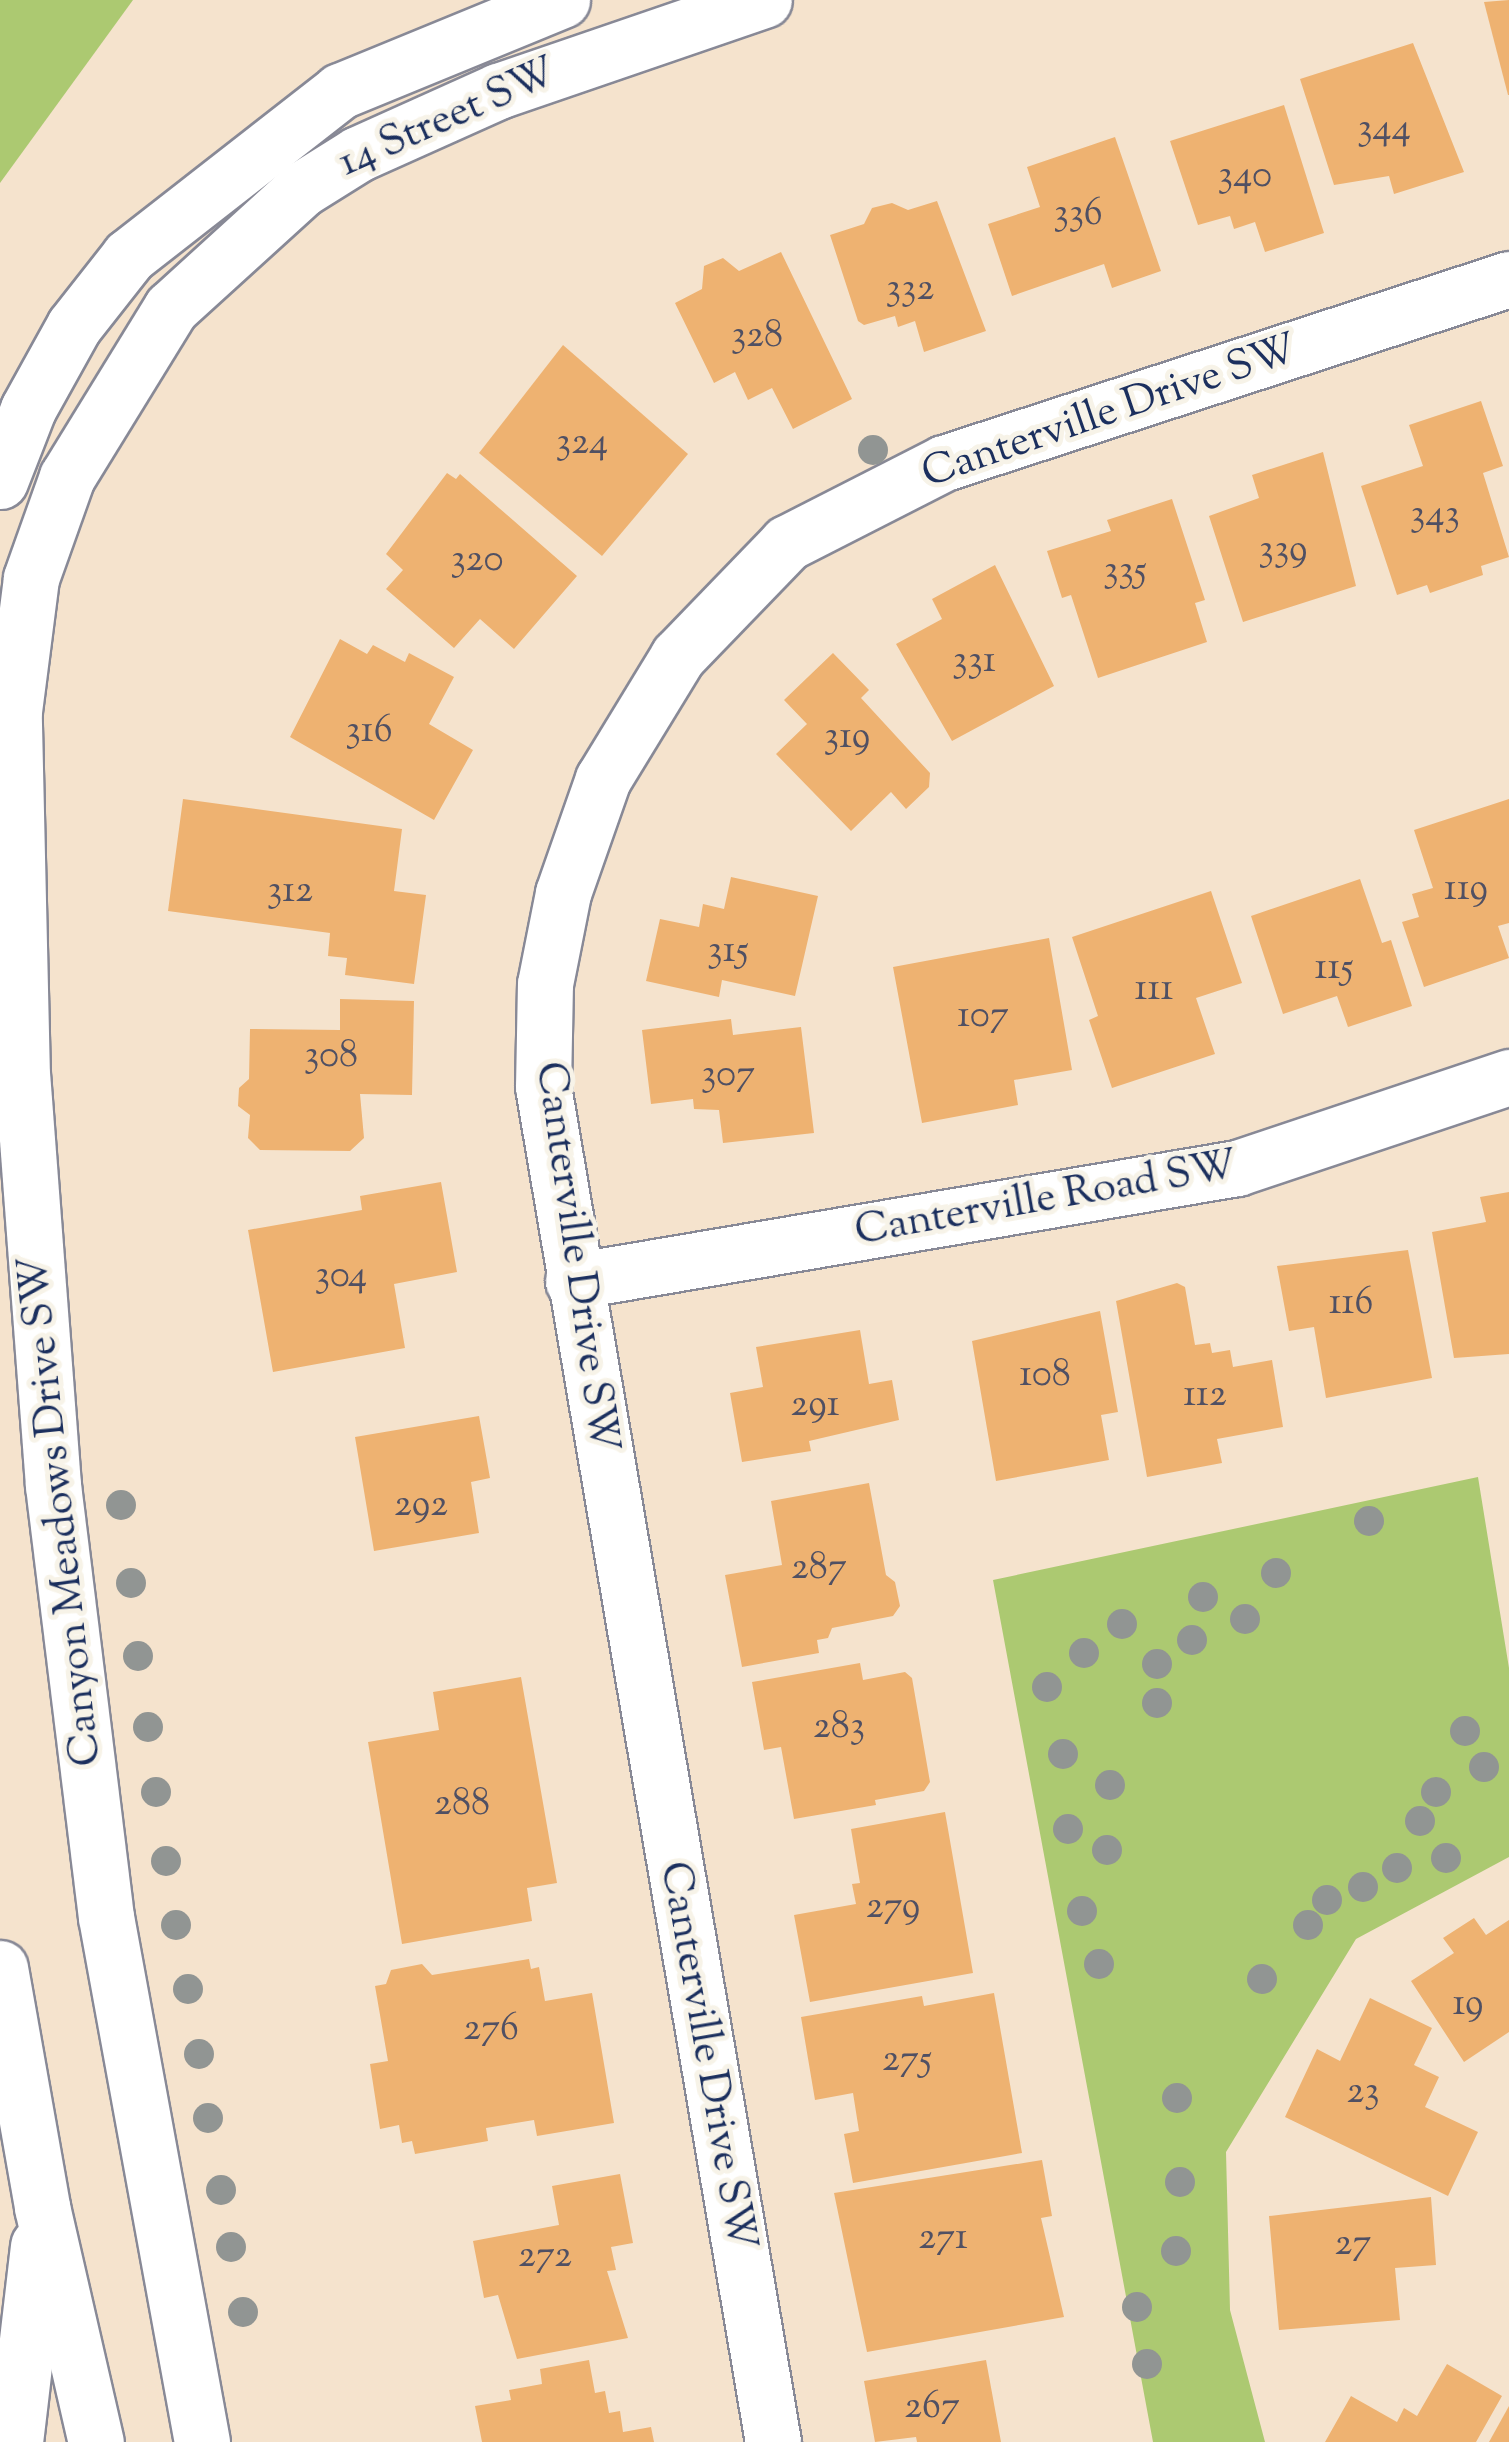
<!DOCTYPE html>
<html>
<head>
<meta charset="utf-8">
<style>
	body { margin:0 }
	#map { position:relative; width:1509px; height:2442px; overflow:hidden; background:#f5e3cd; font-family:"Sorts Mill Goudy",serif }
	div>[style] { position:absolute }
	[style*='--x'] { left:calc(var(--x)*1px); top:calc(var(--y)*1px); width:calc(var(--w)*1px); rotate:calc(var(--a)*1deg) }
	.green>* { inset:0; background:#acc971 }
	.building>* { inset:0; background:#eeb271 }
	.roads { filter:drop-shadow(2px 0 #888996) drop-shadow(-2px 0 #888996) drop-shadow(0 2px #888996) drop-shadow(0 -2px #888996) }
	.minor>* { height:55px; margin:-27.5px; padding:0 27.5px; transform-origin:27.5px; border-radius:27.5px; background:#fff }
	.secondary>* { height:55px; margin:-27.5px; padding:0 27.5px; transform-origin:27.5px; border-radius:27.5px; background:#fff }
	.trees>* { width:30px; height:30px; margin:-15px; border-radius:50%; background:#919593 }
	span { translate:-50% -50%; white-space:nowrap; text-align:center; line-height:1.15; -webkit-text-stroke:10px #f7f3e8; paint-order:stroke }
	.number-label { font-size:38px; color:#505063 }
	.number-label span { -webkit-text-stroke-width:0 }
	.street-label { font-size:42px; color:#1b2f5e }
</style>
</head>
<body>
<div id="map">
	<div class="green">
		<div style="clip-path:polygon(0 0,133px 0,0 183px)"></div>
		<div style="clip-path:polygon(1478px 1477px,1509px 1668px,1509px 1857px,1356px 1939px,1226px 2152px,1230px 2310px,1265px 2442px,1153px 2442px,993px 1580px)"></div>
	</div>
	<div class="building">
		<div style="clip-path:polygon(1509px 0,1509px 95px,1508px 95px,1484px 2px)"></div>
		<div style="clip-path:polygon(1413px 43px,1464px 172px,1394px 194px,1389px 176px,1334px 185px,1300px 79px)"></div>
		<div style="clip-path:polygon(1284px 105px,1324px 233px,1265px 252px,1255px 222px,1234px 229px,1230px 216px,1198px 225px,1170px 141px)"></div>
		<div style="clip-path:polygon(1115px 137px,1161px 271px,1112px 288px,1104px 264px,1012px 296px,988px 224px,1040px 207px,1027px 167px)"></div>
		<div style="clip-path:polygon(937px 201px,986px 331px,924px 352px,915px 321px,898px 327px,895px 316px,864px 325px,858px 321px,830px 235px,864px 224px,872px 208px,892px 203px,908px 210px)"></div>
		<div style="clip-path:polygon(781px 252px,852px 399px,793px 429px,772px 388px,748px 400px,735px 372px,714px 383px,675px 303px,702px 289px,704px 266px,723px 258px,739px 271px)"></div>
		<div style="clip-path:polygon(563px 345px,688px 454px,602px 556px,479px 453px)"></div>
		<div style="clip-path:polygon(1481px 401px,1503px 466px,1483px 473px,1509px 557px,1481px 566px,1483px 575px,1430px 593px,1427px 585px,1397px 595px,1361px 486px,1423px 466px,1409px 425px)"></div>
		<div style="clip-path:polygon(1323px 452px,1356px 586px,1243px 622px,1209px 516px,1259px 498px,1252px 475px)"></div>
		<div style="clip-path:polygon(447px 473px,456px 479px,460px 474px,577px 576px,514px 649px,480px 619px,454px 648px,386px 589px,403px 570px,386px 554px)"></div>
		<div style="clip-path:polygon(1172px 499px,1205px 600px,1195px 603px,1207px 642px,1098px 678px,1071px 595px,1062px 598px,1047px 551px,1111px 531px,1107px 520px)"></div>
		<div style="clip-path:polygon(995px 565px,1054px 686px,952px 741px,896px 644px,942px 619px,932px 599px)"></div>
		<div style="clip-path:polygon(340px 639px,367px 654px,373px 645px,405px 662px,409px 653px,454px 677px,429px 724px,473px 750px,434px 820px,290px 737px)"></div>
		<div style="clip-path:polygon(833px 653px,869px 690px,861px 698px,930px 773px,929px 787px,906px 809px,891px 792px,851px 831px,776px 754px,807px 724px,784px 700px)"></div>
		<div style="clip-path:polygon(183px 799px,402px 829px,394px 891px,426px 895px,414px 984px,345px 975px,347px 958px,328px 956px,330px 933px,168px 911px)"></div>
		<div style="clip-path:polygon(1509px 799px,1509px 923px,1498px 926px,1509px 958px,1424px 987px,1402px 922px,1419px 917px,1412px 894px,1433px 888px,1414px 830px)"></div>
		<div style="clip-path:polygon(731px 877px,818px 896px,795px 996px,722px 980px,719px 997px,646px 981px,660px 919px,699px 927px,703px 904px,724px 909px)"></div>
		<div style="clip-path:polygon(1360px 879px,1382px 943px,1391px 940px,1412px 1006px,1348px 1027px,1337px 996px,1283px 1014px,1251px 916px)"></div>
		<div style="clip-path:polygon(1211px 891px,1242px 983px,1196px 998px,1215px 1054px,1112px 1088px,1089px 1020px,1098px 1016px,1072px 937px)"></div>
		<div style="clip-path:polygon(1049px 938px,1072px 1070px,1014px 1080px,1018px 1105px,922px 1123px,893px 967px)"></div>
		<div style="clip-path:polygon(340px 999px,414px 1001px,412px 1095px,360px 1094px,364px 1138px,350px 1151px,260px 1150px,248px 1138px,250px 1115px,238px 1106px,239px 1088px,249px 1079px,250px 1029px,340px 1030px)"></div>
		<div style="clip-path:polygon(731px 1019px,733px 1035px,801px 1027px,814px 1133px,723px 1143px,719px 1110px,694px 1109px,693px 1099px,651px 1104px,642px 1030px)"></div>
		<div style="clip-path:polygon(441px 1182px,457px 1272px,394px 1284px,405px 1348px,273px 1372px,248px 1230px,362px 1210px,360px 1196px)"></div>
		<div style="clip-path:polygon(1509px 1192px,1509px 1354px,1454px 1358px,1432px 1232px,1486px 1222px,1480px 1197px)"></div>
		<div style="clip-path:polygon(1408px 1250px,1432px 1378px,1326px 1398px,1314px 1327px,1289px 1331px,1277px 1266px)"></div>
		<div style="clip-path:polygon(1177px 1283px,1185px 1287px,1195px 1345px,1210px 1343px,1212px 1353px,1230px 1350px,1233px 1367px,1272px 1360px,1283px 1427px,1217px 1439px,1222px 1463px,1147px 1477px,1116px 1301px)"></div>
		<div style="clip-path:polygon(1100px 1311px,1118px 1412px,1101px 1415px,1109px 1460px,996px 1481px,972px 1341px)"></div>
		<div style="clip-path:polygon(860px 1330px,869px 1384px,892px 1380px,899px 1420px,809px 1441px,811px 1451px,742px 1462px,730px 1393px,763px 1387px,756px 1347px)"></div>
		<div style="clip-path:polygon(479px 1416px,490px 1478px,471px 1482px,479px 1533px,374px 1551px,355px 1437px)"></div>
		<div style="clip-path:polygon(869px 1483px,886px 1575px,895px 1582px,900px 1606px,893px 1616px,832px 1628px,828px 1638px,817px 1640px,819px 1653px,742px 1667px,725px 1575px,782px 1565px,771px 1501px)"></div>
		<div style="clip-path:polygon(860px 1663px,863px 1680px,905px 1672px,912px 1678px,930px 1782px,924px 1791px,875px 1800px,876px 1805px,794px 1819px,781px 1747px,764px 1750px,752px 1682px)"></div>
		<div style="clip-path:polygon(521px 1677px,557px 1883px,527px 1888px,532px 1921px,402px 1944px,368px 1742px,439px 1730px,433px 1692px)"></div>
		<div style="clip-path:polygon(945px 1812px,973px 1973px,810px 2002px,794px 1915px,856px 1904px,852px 1884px,860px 1883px,851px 1829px)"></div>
		<div style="clip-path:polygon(1474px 1918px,1486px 1935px,1509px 1920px,1509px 2032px,1464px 2062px,1411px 1981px,1454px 1953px,1443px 1938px)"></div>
		<div style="clip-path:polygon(529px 1959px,531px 1969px,539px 1967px,545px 2001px,592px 1993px,614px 2123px,537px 2136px,534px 2120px,486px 2128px,488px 2141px,415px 2154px,412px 2141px,402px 2143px,399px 2125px,380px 2129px,370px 2064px,388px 2061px,375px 1986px,386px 1984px,391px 1970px,422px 1964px,432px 1975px)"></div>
		<div style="clip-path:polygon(994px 1993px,1022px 2153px,853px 2183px,844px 2134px,859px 2131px,853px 2093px,815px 2100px,801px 2017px,922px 1996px,924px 2006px)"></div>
		<div style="clip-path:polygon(1370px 1998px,1432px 2028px,1414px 2065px,1439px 2077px,1425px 2107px,1478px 2132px,1448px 2196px,1285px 2117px,1317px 2049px,1340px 2061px)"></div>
		<div style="clip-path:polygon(1042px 2160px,1052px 2216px,1041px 2218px,1064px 2317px,867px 2352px,834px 2193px)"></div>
		<div style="clip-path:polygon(620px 2174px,633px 2243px,611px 2247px,616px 2270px,607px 2271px,628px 2338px,517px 2359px,498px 2295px,484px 2298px,473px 2241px,559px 2225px,552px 2186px)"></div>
		<div style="clip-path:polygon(1431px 2197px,1436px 2265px,1395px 2268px,1400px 2320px,1279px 2330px,1269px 2216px)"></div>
		<div style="clip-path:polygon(589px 2360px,595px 2393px,605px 2391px,609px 2413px,620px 2411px,623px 2432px,651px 2427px,654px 2442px,482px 2442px,475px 2406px,511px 2400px,509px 2390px,542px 2384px,540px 2369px)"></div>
		<div style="clip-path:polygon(986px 2360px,1001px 2442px,917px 2442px,916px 2437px,875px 2442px,864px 2381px)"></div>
		<div style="clip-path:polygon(1447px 2364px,1502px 2396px,1476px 2442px,1325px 2442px,1351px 2396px,1397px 2422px,1404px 2408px,1417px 2416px)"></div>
		<div style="clip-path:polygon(1509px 2406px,1509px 2442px,1489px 2442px)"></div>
	</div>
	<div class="roads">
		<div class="minor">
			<div style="--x:573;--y:1281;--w:674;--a:-9.66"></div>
			<div style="--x:1237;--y:1168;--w:287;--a:-18.5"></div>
			<div style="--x:773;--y:2442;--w:1374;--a:-99.63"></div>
			<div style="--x:543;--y:1087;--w:103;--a:-88.9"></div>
			<div style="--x:545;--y:984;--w:93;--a:-78.8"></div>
			<div style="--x:563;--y:893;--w:121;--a:-70.7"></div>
			<div style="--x:603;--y:779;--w:144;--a:-58.6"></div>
			<div style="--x:678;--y:656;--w:157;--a:-46"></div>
			<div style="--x:787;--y:543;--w:176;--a:-27"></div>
			<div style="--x:944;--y:463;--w:594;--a:-18.04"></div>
		</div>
		<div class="secondary">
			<div style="--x:0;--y:481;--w:77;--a:-68.7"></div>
			<div style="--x:28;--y:409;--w:95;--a:-61"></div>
			<div style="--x:74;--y:326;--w:89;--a:-51.8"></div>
			<div style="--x:129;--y:256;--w:268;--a:-38"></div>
			<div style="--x:340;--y:91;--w:240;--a:-22.3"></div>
			<div style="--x:0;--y:1968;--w:243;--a:80"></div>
			<div style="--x:42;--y:2207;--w:241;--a:77.1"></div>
			<div style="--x:15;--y:2442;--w:198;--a:-83.3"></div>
			<div style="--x:202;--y:2442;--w:534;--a:-100.36"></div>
			<div style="--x:106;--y:1917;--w:435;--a:-97"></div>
			<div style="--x:53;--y:1485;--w:409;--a:-94.3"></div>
			<div style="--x:22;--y:1077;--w:366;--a:-91.3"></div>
			<div style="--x:14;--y:711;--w:134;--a:-82.7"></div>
			<div style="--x:31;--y:578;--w:107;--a:-70.4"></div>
			<div style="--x:67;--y:477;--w:198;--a:-58.4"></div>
			<div style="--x:171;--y:308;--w:177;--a:-42.3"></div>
			<div style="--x:302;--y:189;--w:66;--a:-32"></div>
			<div style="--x:358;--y:154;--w:154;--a:-24.2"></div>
			<div style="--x:498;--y:91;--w:281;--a:-18.9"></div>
		</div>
	</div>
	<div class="trees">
		<div style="left:873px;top:450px"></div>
		<div style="left:121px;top:1505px"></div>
		<div style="left:1369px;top:1521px"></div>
		<div style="left:1276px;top:1573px"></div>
		<div style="left:131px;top:1583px"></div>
		<div style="left:1203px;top:1597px"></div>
		<div style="left:1245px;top:1619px"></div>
		<div style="left:1122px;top:1624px"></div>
		<div style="left:1192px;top:1640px"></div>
		<div style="left:1084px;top:1653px"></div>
		<div style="left:138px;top:1656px"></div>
		<div style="left:1157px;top:1664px"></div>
		<div style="left:1047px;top:1687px"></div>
		<div style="left:1157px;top:1703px"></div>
		<div style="left:148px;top:1727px"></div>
		<div style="left:1465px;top:1731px"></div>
		<div style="left:1063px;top:1754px"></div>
		<div style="left:1484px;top:1767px"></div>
		<div style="left:1110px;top:1785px"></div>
		<div style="left:156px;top:1792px"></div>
		<div style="left:1436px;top:1792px"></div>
		<div style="left:1420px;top:1821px"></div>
		<div style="left:1068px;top:1829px"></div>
		<div style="left:1107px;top:1850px"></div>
		<div style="left:1446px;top:1858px"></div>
		<div style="left:166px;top:1861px"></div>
		<div style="left:1397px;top:1868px"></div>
		<div style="left:1363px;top:1887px"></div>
		<div style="left:1327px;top:1900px"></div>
		<div style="left:1082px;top:1911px"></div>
		<div style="left:176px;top:1925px"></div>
		<div style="left:1308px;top:1925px"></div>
		<div style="left:1099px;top:1964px"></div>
		<div style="left:1262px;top:1979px"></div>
		<div style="left:188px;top:1989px"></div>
		<div style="left:199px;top:2054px"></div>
		<div style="left:1177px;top:2098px"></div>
		<div style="left:208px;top:2118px"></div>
		<div style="left:1180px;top:2182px"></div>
		<div style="left:221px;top:2190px"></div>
		<div style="left:231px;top:2247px"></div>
		<div style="left:1176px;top:2251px"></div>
		<div style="left:1137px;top:2307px"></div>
		<div style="left:243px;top:2312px"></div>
		<div style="left:1147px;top:2364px"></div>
	</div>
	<div class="number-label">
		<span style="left:1384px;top:131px">344</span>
		<span style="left:1245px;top:178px">340</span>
		<span style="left:1078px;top:216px">336</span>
		<span style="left:910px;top:291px">332</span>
		<span style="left:757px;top:338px">328</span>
		<span style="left:582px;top:445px">324</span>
		<span style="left:1435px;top:517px">343</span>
		<span style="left:1283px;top:552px">339</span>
		<span style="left:477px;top:562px">320</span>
		<span style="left:1125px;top:573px">335</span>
		<span style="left:974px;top:663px">331</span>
		<span style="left:369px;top:733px">316</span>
		<span style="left:847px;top:739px">319</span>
		<span style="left:1466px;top:891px">119</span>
		<span style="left:290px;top:893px">312</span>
		<span style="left:728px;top:953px">315</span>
		<span style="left:1334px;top:970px">115</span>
		<span style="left:1154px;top:991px">111</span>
		<span style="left:983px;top:1018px">107</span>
		<span style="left:331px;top:1058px">308</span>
		<span style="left:728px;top:1077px">307</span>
		<span style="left:341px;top:1278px">304</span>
		<span style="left:1351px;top:1305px">116</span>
		<span style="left:1045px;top:1377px">108</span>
		<span style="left:1205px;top:1397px">112</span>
		<span style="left:815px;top:1407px">291</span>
		<span style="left:421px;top:1507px">292</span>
		<span style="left:819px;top:1570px">287</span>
		<span style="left:839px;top:1729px">283</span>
		<span style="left:462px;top:1806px">288</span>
		<span style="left:893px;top:1909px">279</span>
		<span style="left:1468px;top:2006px">19</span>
		<span style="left:491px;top:2031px">276</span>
		<span style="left:907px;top:2062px">275</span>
		<span style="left:1363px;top:2094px">23</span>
		<span style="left:943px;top:2240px">271</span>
		<span style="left:1353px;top:2246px">27</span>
		<span style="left:545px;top:2258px">272</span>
		<span style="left:932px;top:2409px">267</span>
	</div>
	<div class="street-label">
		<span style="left:448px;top:119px;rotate:-24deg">14 Street SW</span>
		<span style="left:1110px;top:413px;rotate:-19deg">Canterville Drive SW</span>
		<span style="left:1046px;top:1200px;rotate:-10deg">Canterville Road SW</span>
		<span style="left:575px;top:1257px;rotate:82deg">Canterville Drive SW</span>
		<span style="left:62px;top:1511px;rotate:-96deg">Canyon Meadows Drive SW</span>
		<span style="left:706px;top:2056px;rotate:80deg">Canterville Drive SW</span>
	</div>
</div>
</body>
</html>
